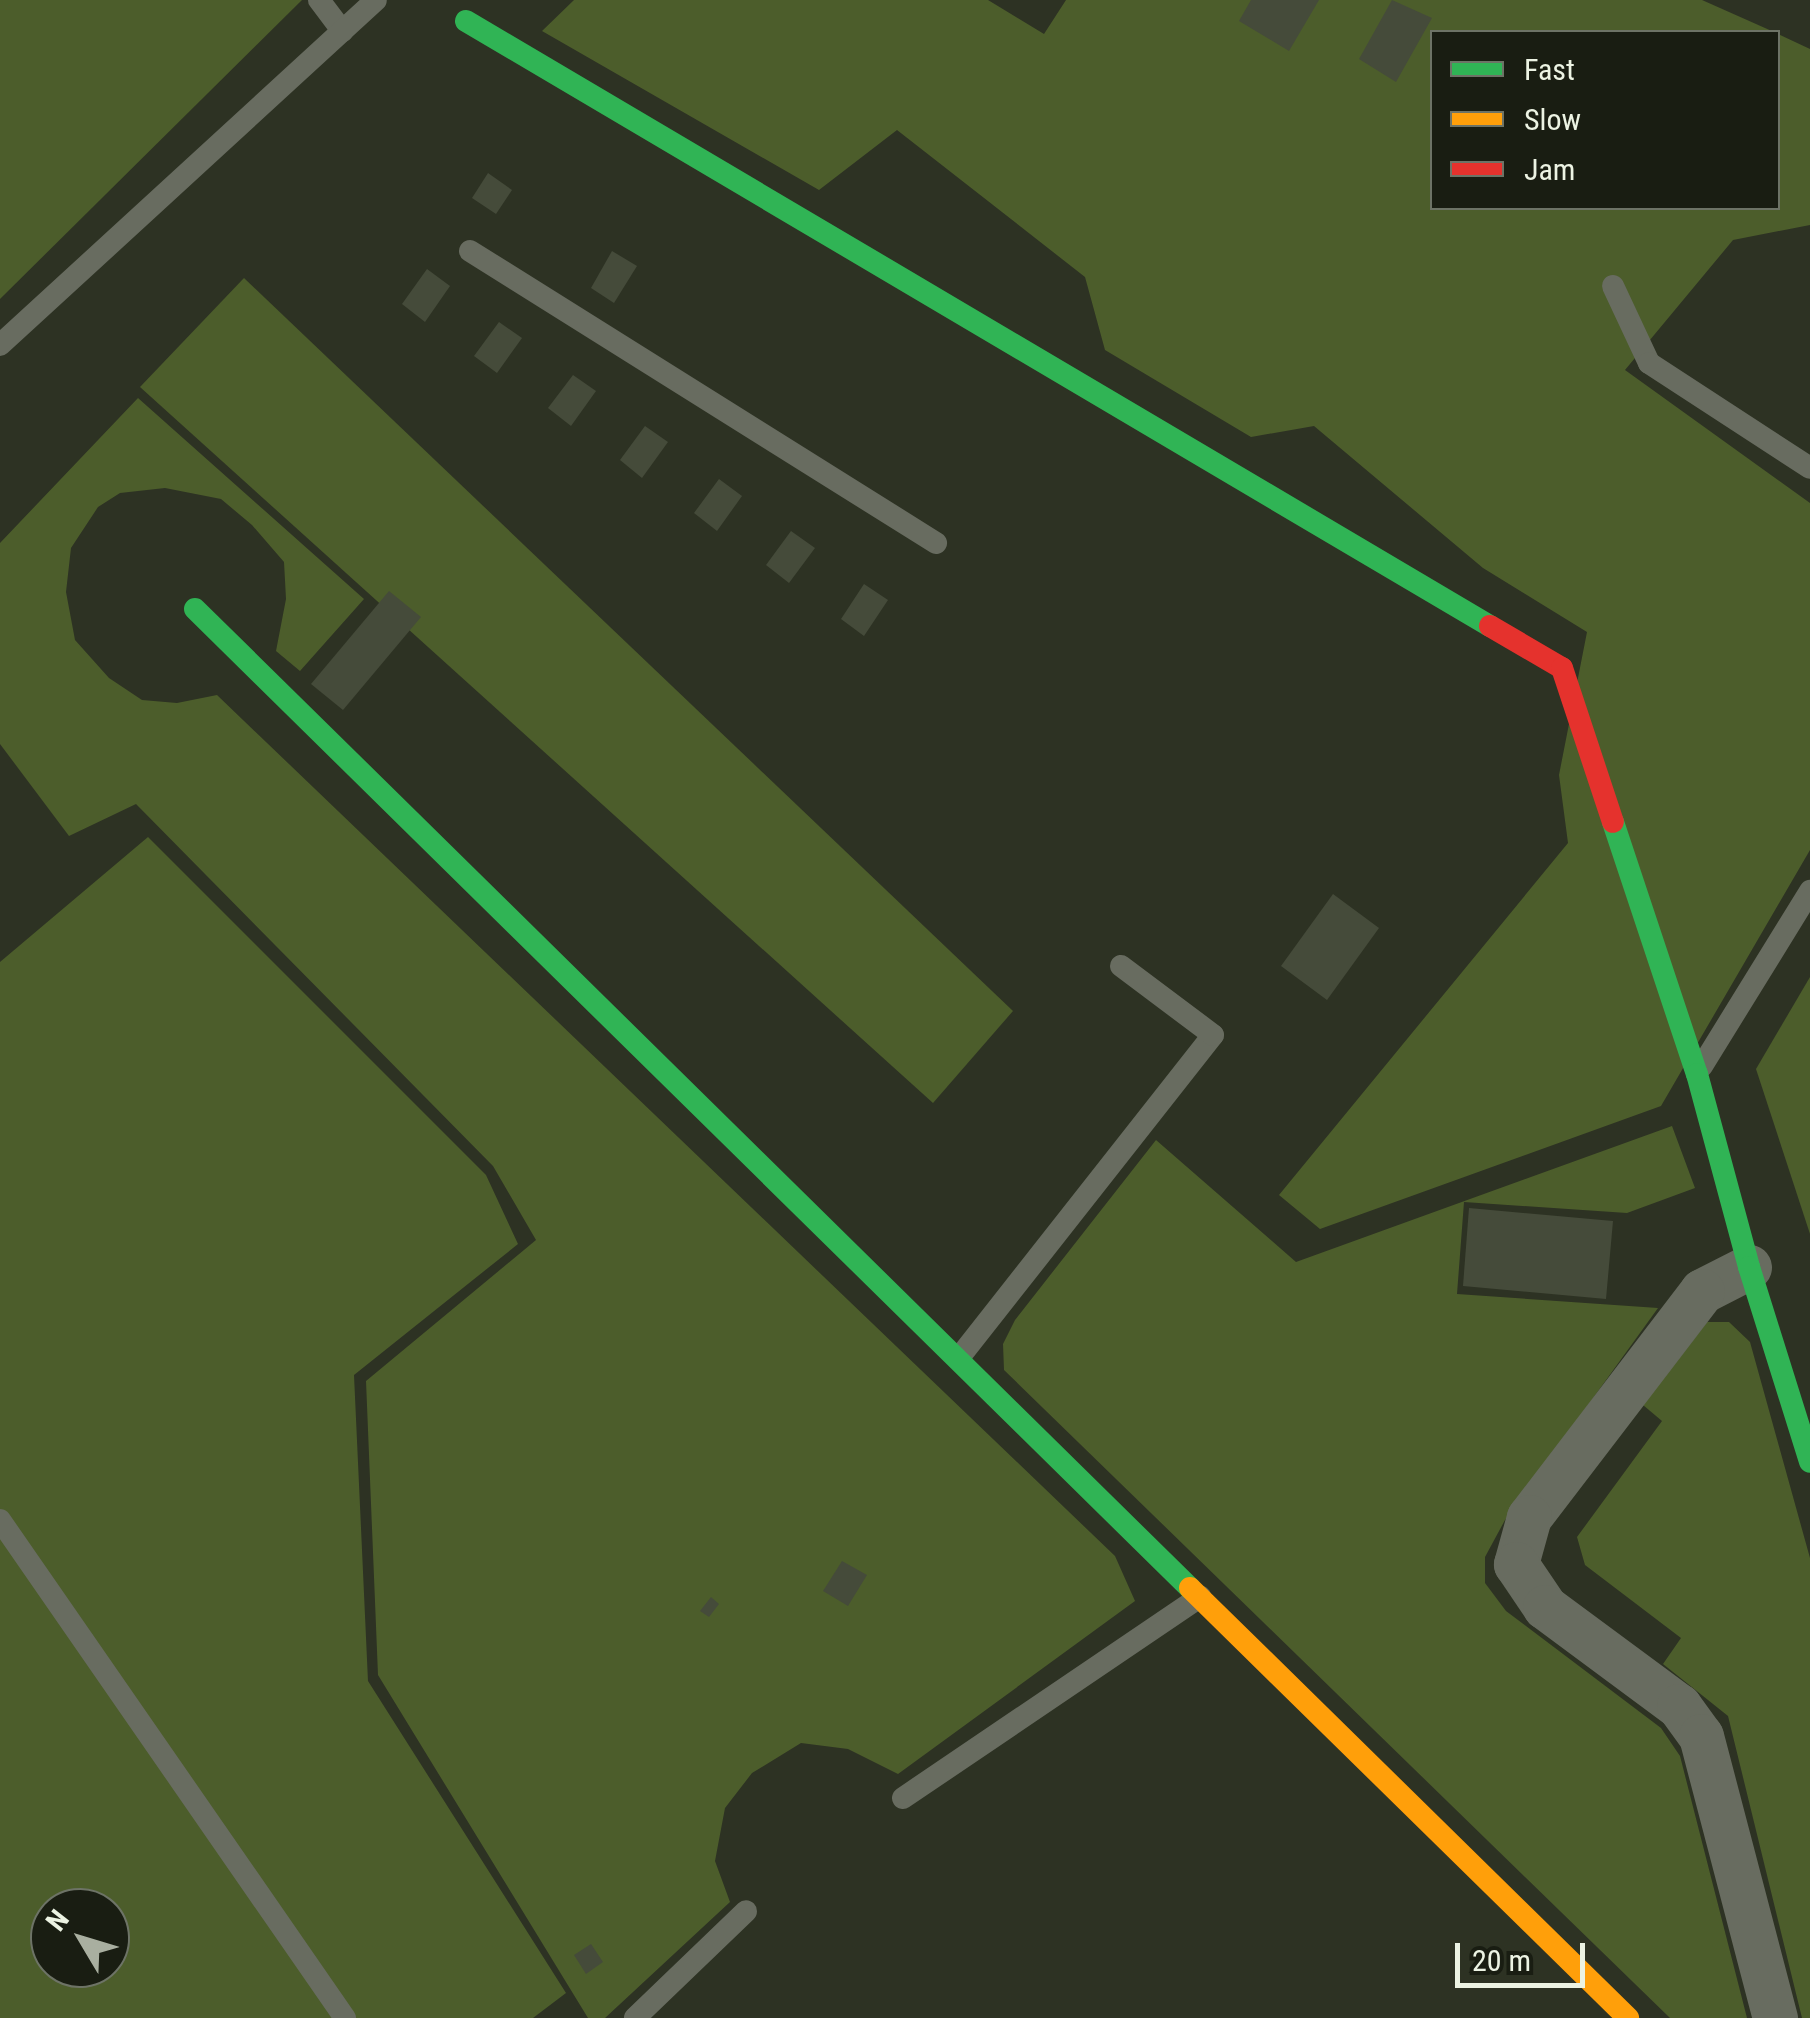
<!DOCTYPE html>
<html>
<head>
<meta charset="utf-8">
<style>
	body { margin:0 }
	#map { position:relative; width:1810px; height:2018px; overflow:hidden; background:#2d3223; font-family:"Roboto Condensed",sans-serif }
	div>[style] { position:absolute }
	[style*='--x'] { left:calc(var(--x)*1px); top:calc(var(--y)*1px); width:calc(var(--w)*1px); rotate:calc(var(--a)*1deg) }
	.green>* { inset:0; background:#4c5d2b }
	.building>* { inset:0; background:#454b3a }
	.lane>* { height:22px; margin:-11px; padding:0 11px; transform-origin:11px; border-radius:11px; background:#686c60 }
	.street>* { height:45px; margin:-22.5px; padding:0 22.5px; transform-origin:22.5px; border-radius:22.5px; background:#686c60 }
	.fast>* { height:22px; margin:-11px; padding:0 11px; transform-origin:11px; border-radius:11px; background:#30b455 }
	.slow>* { height:22px; margin:-11px; padding:0 11px; transform-origin:11px; border-radius:11px; background:#ff9f0a }
	.jam>* { height:22px; margin:-11px; padding:0 11px; transform-origin:11px; border-radius:11px; background:#e5322d }
	span { translate:-50% -50%; white-space:nowrap; text-align:center; line-height:1.15; -webkit-text-stroke:9px #191d12; paint-order:stroke }
	.legend { position:absolute; left:1430px; top:30px; width:350px; height:180px; box-sizing:border-box; background:#191d12; border:2px solid #6d7366; margin:0; padding:12px 18px; list-style:none; font-size:30px; color:#ecf3e3 }
	.legend li { display:flex; align-items:center; gap:20px; height:50px }
	.legend b { width:50px; border:2px solid #6d7366 }
	.north { position:absolute; left:30px; top:1888px; width:100px; height:100px; box-sizing:border-box; background:#191d12; border:2px solid #6d7366; border-radius:50%; rotate:308deg; font-size:28px; font-weight:700; line-height:40px; text-align:center; color:#ecf3e3 }
	.north::after { content:''; display:block; margin:auto; width:35px; height:45px; background:#a9afa0; clip-path:polygon(50% 0,100% 100%,50% 72%,0 100%) }
	.scale { position:absolute; left:1455px; top:1943px; width:130px; height:45px; box-sizing:border-box; border:5px solid #ecf3e3; border-top:0; padding-left:12px; font-size:30px; line-height:35px; white-space:nowrap; color:#ecf3e3; -webkit-text-stroke:8px #191d12; paint-order:stroke }
</style>
</head>
<body>
<div id="map">
	<div class="green">
		<div style="clip-path:polygon(0 0,302px 0,0 299px)"></div>
		<div style="clip-path:polygon(574px 0,988px 0,1044px 34px,1066px 0,1702px 0,1774px 32px,1432px 32px,1432px 208px,1778px 208px,1778px 34px,1810px 49px,1810px 225px,1733px 240px,1625px 370px,1810px 503px,1810px 850px,1661px 1106px,1320px 1229px,1279px 1195px,1568px 843px,1559px 775px,1587px 632px,1483px 568px,1314px 426px,1251px 437px,1105px 350px,1085px 277px,897px 130px,819px 190px,542px 31px)"></div>
		<div style="clip-path:polygon(244px 278px,1013px 1011px,933px 1103px,140px 387px)"></div>
		<div style="clip-path:polygon(138px 398px,364px 599px,300px 671px,276px 651px,286px 599px,284px 562px,252px 525px,221px 499px,165px 488px,120px 493px,98px 507px,71px 548px,66px 592px,75px 640px,109px 678px,142px 700px,177px 703px,217px 695px,1115px 1556px,1135px 1601px,898px 1774px,848px 1749px,801px 1743px,752px 1773px,725px 1808px,715px 1861px,730px 1902px,605px 2018px,588px 2018px,378px 1675px,366px 1381px,536px 1240px,493px 1166px,136px 804px,69px 836px,0 744px,0 543px)"></div>
		<div style="clip-path:polygon(evenodd,148px 837px,486px 1175px,518px 1244px,354px 1375px,368px 1681px,566px 1993px,533px 2018px,0 2018px,0 962px,148px 837px,50px 1908px,110px 1908px,110px 1968px,50px 1968px,50px 1908px)"></div>
		<div style="clip-path:polygon(1810px 977px,1810px 1234px,1756px 1069px)"></div>
		<div style="clip-path:polygon(1672px 1126px,1695px 1188px,1627px 1213px,1464px 1202px,1457px 1294px,1658px 1308px,1505px 1520px,1485px 1557px,1485px 1583px,1506px 1611px,1661px 1728px,1680px 1756px,1747px 2018px,1670px 2018px,1004px 1370px,1003px 1344px,1015px 1320px,1156px 1140px,1296px 1262px)"></div>
		<div style="clip-path:polygon(1707px 1322px,1729px 1322px,1750px 1342px,1810px 1558px,1810px 2018px,1802px 2018px,1728px 1716px,1663px 1664px,1681px 1638px,1585px 1565px,1577px 1537px,1662px 1421px,1643px 1405px)"></div>
	</div>
	<div class="building">
		<div style="clip-path:polygon(1251px 0,1319px 0,1289px 51px,1239px 21px)"></div>
		<div style="clip-path:polygon(1392px 0,1432px 18px,1396px 82px,1359px 59px)"></div>
		<div style="clip-path:polygon(488px 173px,512px 190px,496px 214px,472px 198px)"></div>
		<div style="clip-path:polygon(612px 251px,637px 266px,614px 303px,591px 288px)"></div>
		<div style="clip-path:polygon(427px 269px,450px 286px,425px 322px,402px 304px)"></div>
		<div style="clip-path:polygon(499px 322px,522px 338px,497px 373px,474px 356px)"></div>
		<div style="clip-path:polygon(573px 375px,596px 391px,571px 426px,548px 408px)"></div>
		<div style="clip-path:polygon(645px 426px,668px 442px,642px 478px,620px 460px)"></div>
		<div style="clip-path:polygon(719px 479px,742px 496px,717px 531px,694px 513px)"></div>
		<div style="clip-path:polygon(791px 531px,815px 548px,789px 583px,766px 565px)"></div>
		<div style="clip-path:polygon(864px 584px,888px 600px,864px 636px,841px 619px)"></div>
		<div style="clip-path:polygon(389px 591px,421px 617px,343px 710px,311px 684px)"></div>
		<div style="clip-path:polygon(1333px 894px,1379px 928px,1327px 1000px,1281px 966px)"></div>
		<div style="clip-path:polygon(1469px 1208px,1613px 1221px,1606px 1299px,1463px 1286px)"></div>
		<div style="clip-path:polygon(842px 1561px,867px 1575px,848px 1606px,823px 1591px)"></div>
		<div style="clip-path:polygon(711px 1597px,719px 1604px,709px 1617px,700px 1611px)"></div>
		<div style="clip-path:polygon(591px 1944px,603px 1962px,586px 1974px,574px 1955px)"></div>
	</div>
	<div class="lane">
		<div style="--x:319;--y:0;--w:39;--a:53"></div>
		<div style="--x:470;--y:251;--w:550;--a:32.07"></div>
		<div style="--x:1613;--y:286;--w:85;--a:64.9"></div>
		<div style="--x:1649;--y:363;--w:192;--a:33.1"></div>
		<div style="--x:0;--y:345;--w:510;--a:-42.54"></div>
		<div style="--x:1702;--y:1066;--w:206;--a:-58.3"></div>
		<div style="--x:958;--y:1359;--w:412;--a:-51.8"></div>
		<div style="--x:1213;--y:1035;--w:115;--a:-143.1"></div>
		<div style="--x:0;--y:1520;--w:606;--a:55.29"></div>
		<div style="--x:903;--y:1798;--w:359;--a:-34.1"></div>
		<div style="--x:635;--y:2018;--w:154;--a:-43.9"></div>
	</div>
	<div class="street">
		<div style="--x:1749;--y:1267;--w:53;--a:152.9"></div>
		<div style="--x:1702;--y:1291;--w:285;--a:127.4"></div>
		<div style="--x:1529;--y:1517;--w:49;--a:105.5"></div>
		<div style="--x:1516;--y:1564;--w:52;--a:56"></div>
		<div style="--x:1545;--y:1607;--w:167;--a:36.5"></div>
		<div style="--x:1679;--y:1706;--w:37;--a:54"></div>
		<div style="--x:1701;--y:1736;--w:292;--a:75.3"></div>
	</div>
	<div class="fast">
		<div style="--x:466;--y:21;--w:1189;--a:30.58"></div>
		<div style="--x:195;--y:609;--w:1396;--a:44.54"></div>
		<div style="--x:1613;--y:822;--w:266;--a:71.6"></div>
		<div style="--x:1697;--y:1074;--w:200;--a:74.9"></div>
		<div style="--x:1749;--y:1267;--w:204;--a:72.6"></div>
	</div>
	<div class="slow">
		<div style="--x:1190;--y:1588;--w:614;--a:44.47"></div>
	</div>
	<div class="jam">
		<div style="--x:1490;--y:626;--w:83;--a:30.3"></div>
		<div style="--x:1562;--y:668;--w:162;--a:71.7"></div>
	</div>
	<ul class="legend">
	<li><b style="height:12px;background:#30b455"></b>Fast</li>
	<li><b style="height:12px;background:#ff9f0a"></b>Slow</li>
	<li><b style="height:12px;background:#e5322d"></b>Jam</li>
	</ul>
	<div class="north">N</div>
	<div class="scale">20 m</div>
</div>
</body>
</html>
